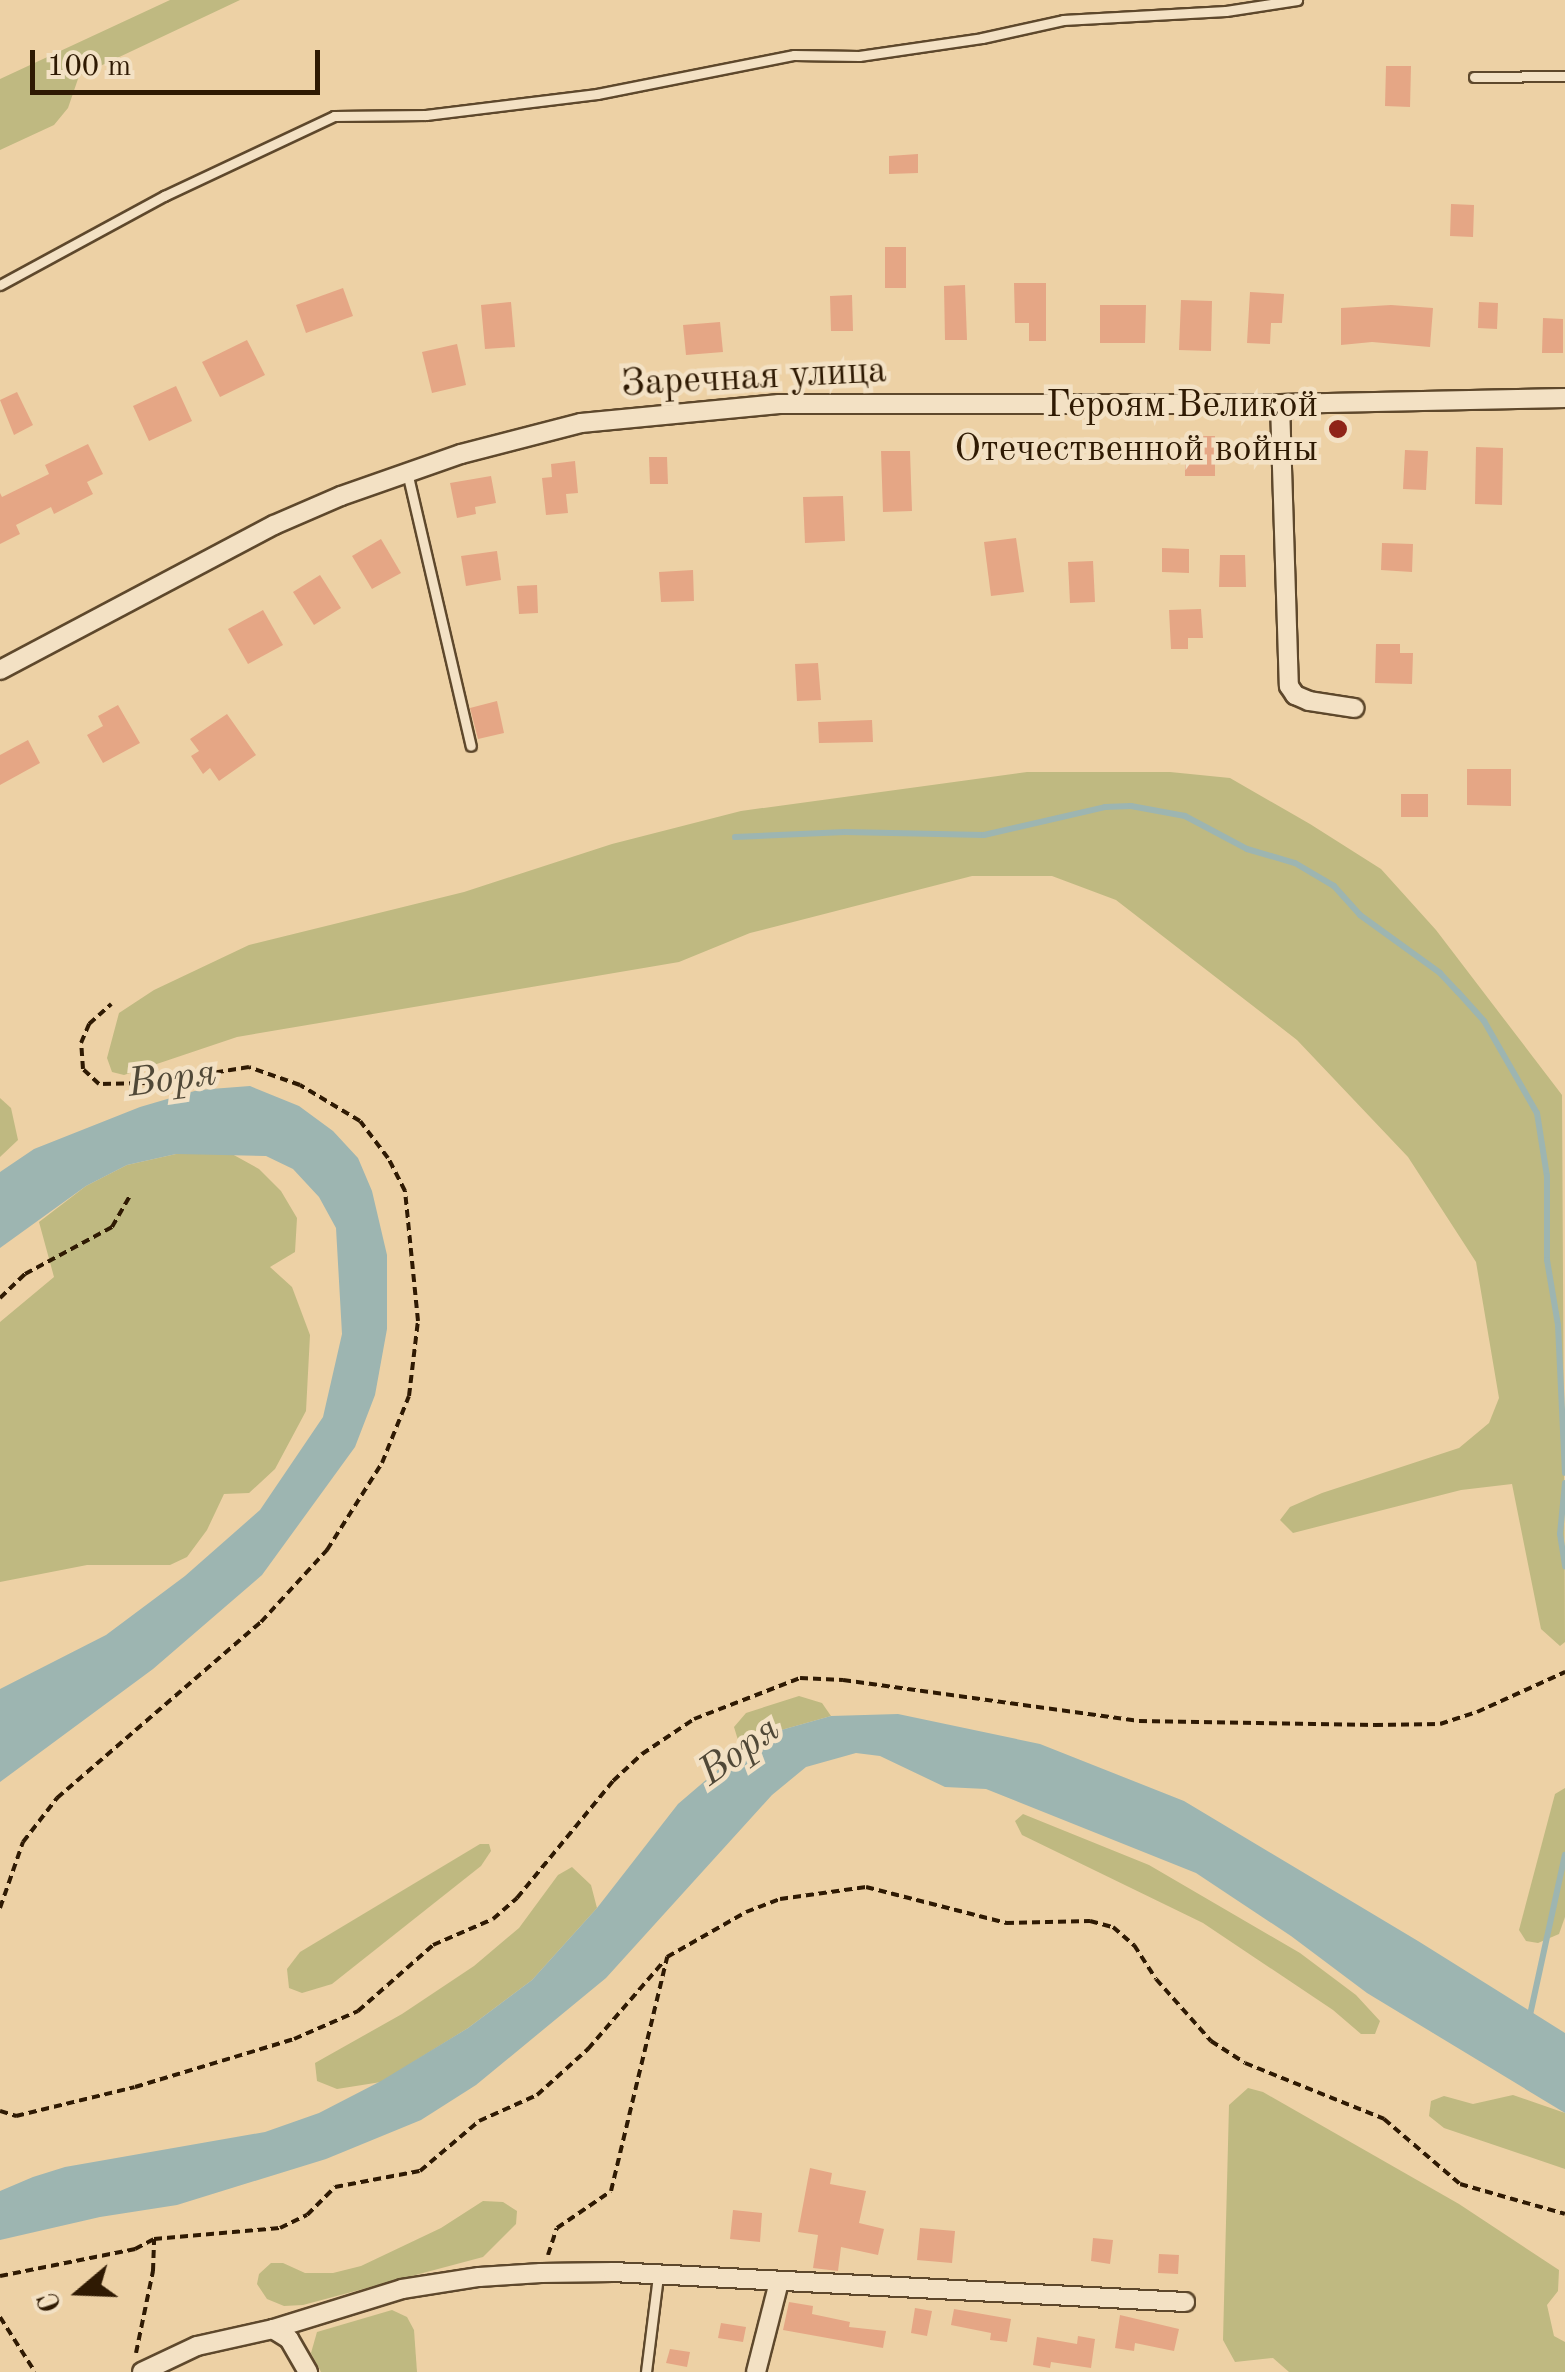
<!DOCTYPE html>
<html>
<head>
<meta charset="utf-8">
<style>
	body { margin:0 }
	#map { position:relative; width:1565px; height:2372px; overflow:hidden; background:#edd1a5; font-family:"Old Standard TT",serif }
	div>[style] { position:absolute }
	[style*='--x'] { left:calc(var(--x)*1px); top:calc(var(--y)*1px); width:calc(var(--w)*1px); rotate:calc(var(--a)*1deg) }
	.green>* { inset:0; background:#bfb981 }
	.water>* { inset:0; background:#9db5b1 }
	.stream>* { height:6px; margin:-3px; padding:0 3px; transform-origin:3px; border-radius:3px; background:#9db5b1 }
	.building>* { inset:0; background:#e5a685 }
	.path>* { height:4px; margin-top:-2px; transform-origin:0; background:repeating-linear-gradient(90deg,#2f1a03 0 8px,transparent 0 13px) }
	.roads { filter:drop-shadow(2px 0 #5e482c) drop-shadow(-2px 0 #5e482c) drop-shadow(0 2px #5e482c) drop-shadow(0 -2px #5e482c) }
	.service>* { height:9px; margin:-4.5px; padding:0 4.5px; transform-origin:4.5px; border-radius:4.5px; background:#f3e1c4 }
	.minor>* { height:18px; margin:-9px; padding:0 9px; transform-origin:9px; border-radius:9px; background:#f3e1c4 }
	.dots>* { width:28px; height:28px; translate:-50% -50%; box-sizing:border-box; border:5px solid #f3e1c4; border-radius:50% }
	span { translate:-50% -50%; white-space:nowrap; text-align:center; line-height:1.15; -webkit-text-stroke:9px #f3e1c4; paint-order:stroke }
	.street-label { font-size:38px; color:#2f1a03 }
	.poi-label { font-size:38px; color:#2f1a03 }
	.right { translate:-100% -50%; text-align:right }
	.water-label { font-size:40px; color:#504837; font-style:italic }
	.north { position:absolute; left:30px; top:2242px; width:100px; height:100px; -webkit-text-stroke:8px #f3e1c4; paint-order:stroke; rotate:251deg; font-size:28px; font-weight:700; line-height:40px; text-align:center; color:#2f1a03 }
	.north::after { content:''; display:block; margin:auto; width:35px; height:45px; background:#2f1a03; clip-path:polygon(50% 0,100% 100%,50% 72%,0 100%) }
	.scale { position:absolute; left:30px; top:50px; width:290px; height:45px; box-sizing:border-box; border:5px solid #2f1a03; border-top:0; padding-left:12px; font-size:30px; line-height:35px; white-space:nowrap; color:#2f1a03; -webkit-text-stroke:8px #f3e1c4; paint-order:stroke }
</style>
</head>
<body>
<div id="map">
	<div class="green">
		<div style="clip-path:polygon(170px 0,240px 0,79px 76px,68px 108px,54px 125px,0 150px,0 79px)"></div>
		<div style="clip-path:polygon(1027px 772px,1170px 772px,1230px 778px,1310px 824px,1381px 869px,1436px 930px,1562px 1095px,1565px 1642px,1560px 1646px,1541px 1629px,1512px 1484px,1461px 1490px,1293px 1533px,1280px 1520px,1290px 1507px,1322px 1493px,1459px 1448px,1489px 1423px,1499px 1398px,1476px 1262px,1408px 1157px,1297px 1040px,1116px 900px,1052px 876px,972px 876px,750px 933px,679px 962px,237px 1037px,124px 1075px,112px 1072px,107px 1058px,119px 1013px,154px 990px,249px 945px,464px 892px,612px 844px,741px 811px)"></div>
		<div style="clip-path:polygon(0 1098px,11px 1108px,18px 1140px,0 1157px)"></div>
		<div style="clip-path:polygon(176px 1154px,232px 1154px,259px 1169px,281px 1191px,297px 1218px,295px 1252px,270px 1267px,292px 1287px,310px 1335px,306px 1411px,275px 1469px,249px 1493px,224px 1494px,207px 1530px,187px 1557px,170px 1565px,87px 1565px,0 1582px,0 1322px,54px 1277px,39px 1222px,86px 1186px,127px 1165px)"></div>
		<div style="clip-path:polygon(799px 1696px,822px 1703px,831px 1716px,767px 1734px,741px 1750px,734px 1727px,746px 1713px)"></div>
		<div style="clip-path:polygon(1565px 1788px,1565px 1917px,1559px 1934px,1538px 1943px,1526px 1941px,1519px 1930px,1555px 1794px)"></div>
		<div style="clip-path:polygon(1023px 1814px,1149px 1865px,1300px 1953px,1356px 1995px,1380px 2021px,1375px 2034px,1361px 2034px,1333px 2010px,1203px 1923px,1022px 1835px,1015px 1821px)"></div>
		<div style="clip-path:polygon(480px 1844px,489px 1844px,491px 1851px,481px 1866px,332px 1984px,302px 1993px,289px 1988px,287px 1969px,300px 1952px)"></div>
		<div style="clip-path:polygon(572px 1867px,591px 1885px,597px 1908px,532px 1980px,468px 2028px,381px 2082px,337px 2089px,317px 2081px,315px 2063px,402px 2014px,474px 1966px,519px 1928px,558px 1875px)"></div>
		<div style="clip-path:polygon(1248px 2088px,1263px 2092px,1459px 2204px,1559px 2270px,1558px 2291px,1547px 2305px,1554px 2336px,1565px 2342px,1565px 2372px,1289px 2372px,1273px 2358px,1235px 2362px,1223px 2340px,1229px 2105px)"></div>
		<div style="clip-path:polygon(1513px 2095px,1565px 2113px,1565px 2169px,1444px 2128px,1429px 2116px,1431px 2101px,1444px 2096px,1473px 2104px)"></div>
		<div style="clip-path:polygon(483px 2201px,503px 2202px,517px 2211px,516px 2224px,483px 2257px,303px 2305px,284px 2306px,267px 2299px,257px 2284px,259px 2274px,271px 2263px,283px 2263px,305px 2273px,333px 2273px,361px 2266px,441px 2228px)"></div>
		<div style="clip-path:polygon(392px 2310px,407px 2317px,414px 2330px,417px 2372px,321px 2372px,311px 2353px,317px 2332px)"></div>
	</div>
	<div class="water">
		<div style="clip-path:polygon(250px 1086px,299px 1106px,333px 1131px,358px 1158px,372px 1191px,387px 1255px,387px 1329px,375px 1395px,355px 1447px,262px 1575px,153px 1669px,0 1782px,0 1689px,106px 1635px,185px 1576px,260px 1510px,323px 1417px,342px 1334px,336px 1228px,319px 1197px,293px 1169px,266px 1156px,176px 1154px,127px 1165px,86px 1186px,0 1248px,0 1172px,34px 1149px,140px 1107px,198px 1090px)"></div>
		<div style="clip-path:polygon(898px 1714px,1040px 1744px,1184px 1801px,1418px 1941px,1565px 2033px,1565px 2113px,1367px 1993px,1291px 1936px,1196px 1873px,986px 1789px,945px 1787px,880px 1756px,856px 1753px,806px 1767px,772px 1795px,606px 1978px,476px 2085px,421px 2120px,326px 2159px,177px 2205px,100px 2217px,0 2240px,0 2191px,33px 2177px,65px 2167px,265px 2132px,319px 2113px,381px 2081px,468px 2028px,532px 1980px,597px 1908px,678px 1804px,741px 1750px,767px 1734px,831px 1716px)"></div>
	</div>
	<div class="stream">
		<div style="--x:735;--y:837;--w:110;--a:-2.6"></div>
		<div style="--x:845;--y:832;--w:139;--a:1.2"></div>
		<div style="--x:984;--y:835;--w:124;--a:-13"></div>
		<div style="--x:1105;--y:807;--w:26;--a:-2"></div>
		<div style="--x:1131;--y:806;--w:55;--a:10.5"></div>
		<div style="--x:1185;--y:816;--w:70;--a:28"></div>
		<div style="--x:1247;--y:849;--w:50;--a:16.3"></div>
		<div style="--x:1295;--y:863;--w:45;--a:30.5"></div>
		<div style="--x:1334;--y:886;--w:39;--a:48"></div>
		<div style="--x:1360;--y:915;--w:99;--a:35.9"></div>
		<div style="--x:1440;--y:973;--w:26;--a:47"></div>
		<div style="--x:1458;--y:992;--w:39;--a:48"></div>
		<div style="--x:1484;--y:1021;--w:106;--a:60.1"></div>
		<div style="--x:1537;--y:1113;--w:64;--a:81"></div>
		<div style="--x:1547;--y:1176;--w:84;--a:90"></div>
		<div style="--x:1547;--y:1260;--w:66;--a:80.4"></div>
		<div style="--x:1558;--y:1325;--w:148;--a:87.3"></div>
		<div style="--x:1565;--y:1483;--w:51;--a:95.6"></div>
		<div style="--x:1560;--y:1534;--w:33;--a:81"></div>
		<div style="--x:1530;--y:2015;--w:164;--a:-77.7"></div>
	</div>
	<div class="building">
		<div style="clip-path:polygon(1386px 66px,1411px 66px,1410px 107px,1385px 106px)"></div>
		<div style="clip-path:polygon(918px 154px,918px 173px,889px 174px,889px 156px)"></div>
		<div style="clip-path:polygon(1451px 204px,1474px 205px,1473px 237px,1450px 236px)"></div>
		<div style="clip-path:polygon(885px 247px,906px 247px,906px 288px,885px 288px)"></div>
		<div style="clip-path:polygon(1014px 283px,1046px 283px,1046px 341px,1029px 341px,1029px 323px,1015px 323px)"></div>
		<div style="clip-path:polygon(965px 285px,967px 340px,945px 340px,944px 286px)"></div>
		<div style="clip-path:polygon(343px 288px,353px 316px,306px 333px,296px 305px)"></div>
		<div style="clip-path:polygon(1250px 292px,1284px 294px,1282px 323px,1271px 323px,1270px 344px,1247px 343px)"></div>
		<div style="clip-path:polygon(852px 295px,853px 331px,831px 331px,830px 296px)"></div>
		<div style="clip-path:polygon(1181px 300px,1212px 301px,1211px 351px,1179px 350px)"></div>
		<div style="clip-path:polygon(511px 302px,515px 347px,485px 349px,481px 305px)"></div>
		<div style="clip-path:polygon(1479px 302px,1498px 303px,1497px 329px,1478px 328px)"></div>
		<div style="clip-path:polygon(1100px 305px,1146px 305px,1145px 343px,1100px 343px)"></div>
		<div style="clip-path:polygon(1391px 305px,1433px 308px,1430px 347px,1372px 342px,1341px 345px,1341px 308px)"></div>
		<div style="clip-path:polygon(1543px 318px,1563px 319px,1563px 353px,1542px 353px)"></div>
		<div style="clip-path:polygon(720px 322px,723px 352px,686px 355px,683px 325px)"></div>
		<div style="clip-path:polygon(247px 340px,265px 375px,220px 397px,202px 362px)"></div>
		<div style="clip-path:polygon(457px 344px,466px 385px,432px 393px,422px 352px)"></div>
		<div style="clip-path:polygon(176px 386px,192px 421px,149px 441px,133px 406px)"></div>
		<div style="clip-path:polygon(17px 392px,33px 425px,14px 435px,0 400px)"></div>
		<div style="clip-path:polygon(1185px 436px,1215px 436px,1215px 476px,1185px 476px)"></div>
		<div style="clip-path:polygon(88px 444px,103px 474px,87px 482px,93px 494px,54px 514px,51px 507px,16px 525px,20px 534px,0 544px,0 493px,2px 497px,49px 474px,45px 465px)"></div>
		<div style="clip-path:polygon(1476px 447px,1503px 448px,1502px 505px,1475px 504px)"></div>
		<div style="clip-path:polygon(1405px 450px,1428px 451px,1426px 490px,1403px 489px)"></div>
		<div style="clip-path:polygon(881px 451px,910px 451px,912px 511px,883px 512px)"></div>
		<div style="clip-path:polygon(649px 457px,667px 457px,668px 484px,650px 484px)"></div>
		<div style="clip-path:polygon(575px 461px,578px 493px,566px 494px,568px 513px,546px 515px,542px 478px,552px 477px,551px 464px)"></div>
		<div style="clip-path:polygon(491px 476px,496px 503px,475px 507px,476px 514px,457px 518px,450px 483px)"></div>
		<div style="clip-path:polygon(843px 496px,845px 541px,805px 543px,803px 497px)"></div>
		<div style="clip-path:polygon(1016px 538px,1024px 592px,991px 596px,984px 542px)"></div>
		<div style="clip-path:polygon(381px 539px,401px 573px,372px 589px,352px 556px)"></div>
		<div style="clip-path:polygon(1382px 543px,1413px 544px,1412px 572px,1381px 570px)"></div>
		<div style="clip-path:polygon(1162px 548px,1189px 549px,1189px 573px,1162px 572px)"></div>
		<div style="clip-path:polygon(497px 551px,501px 580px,466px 586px,461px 556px)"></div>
		<div style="clip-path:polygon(1220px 555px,1245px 555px,1246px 587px,1219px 587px)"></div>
		<div style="clip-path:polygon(1093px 561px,1095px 602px,1070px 603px,1068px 562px)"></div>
		<div style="clip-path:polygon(693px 570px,694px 601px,661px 602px,659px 572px)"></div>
		<div style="clip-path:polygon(320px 575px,341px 608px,314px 625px,293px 592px)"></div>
		<div style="clip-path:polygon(537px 585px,538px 613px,519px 614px,517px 586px)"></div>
		<div style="clip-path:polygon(1201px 609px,1203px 638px,1188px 638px,1188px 649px,1171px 649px,1169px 610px)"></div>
		<div style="clip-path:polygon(263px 610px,283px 645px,248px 664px,228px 629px)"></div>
		<div style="clip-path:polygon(1376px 644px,1400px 644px,1400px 653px,1413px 653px,1412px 684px,1375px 683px)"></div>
		<div style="clip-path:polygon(818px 663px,821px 700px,797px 701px,795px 664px)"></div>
		<div style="clip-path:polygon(497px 701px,504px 733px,478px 739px,470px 708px)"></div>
		<div style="clip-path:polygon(118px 705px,140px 743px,103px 763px,87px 735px,103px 726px,98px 716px)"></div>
		<div style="clip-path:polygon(227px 714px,256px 755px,219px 781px,210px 768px,203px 774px,191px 756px,199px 751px,190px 739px)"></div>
		<div style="clip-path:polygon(872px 720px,873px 742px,819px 743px,818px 722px)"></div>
		<div style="clip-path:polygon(28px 740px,40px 763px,0 785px,0 755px)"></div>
		<div style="clip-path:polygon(1467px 769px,1511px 769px,1511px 806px,1467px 805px)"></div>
		<div style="clip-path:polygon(1401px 794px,1428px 794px,1428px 817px,1401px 817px)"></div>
		<div style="clip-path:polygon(810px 2168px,832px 2173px,830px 2184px,866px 2191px,859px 2223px,884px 2229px,878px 2255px,841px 2247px,838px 2271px,813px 2268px,818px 2235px,798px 2232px)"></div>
		<div style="clip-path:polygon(733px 2210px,762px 2213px,760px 2242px,730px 2239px)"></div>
		<div style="clip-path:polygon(920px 2228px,955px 2231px,952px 2263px,917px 2260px)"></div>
		<div style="clip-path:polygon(1093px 2238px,1113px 2240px,1110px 2264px,1091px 2261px)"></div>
		<div style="clip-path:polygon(1159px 2254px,1179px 2255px,1178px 2274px,1158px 2273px)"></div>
		<div style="clip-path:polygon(789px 2302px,813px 2306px,812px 2314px,850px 2322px,849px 2327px,886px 2331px,883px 2348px,783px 2330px)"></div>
		<div style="clip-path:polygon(915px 2308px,932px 2311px,927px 2336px,911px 2333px)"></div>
		<div style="clip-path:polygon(954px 2309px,1011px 2319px,1007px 2342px,990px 2340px,991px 2333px,951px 2325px)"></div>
		<div style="clip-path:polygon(1120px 2315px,1179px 2329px,1174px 2351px,1135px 2343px,1134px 2351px,1115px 2348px)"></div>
		<div style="clip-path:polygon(721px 2323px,746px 2327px,743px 2342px,718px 2338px)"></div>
		<div style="clip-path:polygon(1078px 2336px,1095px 2339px,1091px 2368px,1051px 2362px,1050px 2368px,1033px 2365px,1037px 2337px,1077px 2344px)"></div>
		<div style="clip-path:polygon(670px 2349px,690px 2352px,687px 2367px,666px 2363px)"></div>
	</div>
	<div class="path">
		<div style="--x:0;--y:1298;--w:35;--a:-44"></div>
		<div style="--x:25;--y:1274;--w:99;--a:-28.4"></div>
		<div style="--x:112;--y:1227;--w:36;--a:-60"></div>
		<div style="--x:0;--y:1908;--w:70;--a:-70.8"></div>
		<div style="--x:23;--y:1842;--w:56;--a:-52.3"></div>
		<div style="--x:57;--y:1798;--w:269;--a:-40.8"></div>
		<div style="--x:261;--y:1622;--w:98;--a:-47.5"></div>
		<div style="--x:327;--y:1550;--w:103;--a:-57.7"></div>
		<div style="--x:382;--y:1463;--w:72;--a:-68.1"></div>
		<div style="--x:409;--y:1396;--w:76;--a:-83.2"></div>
		<div style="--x:418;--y:1321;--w:131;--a:-95.7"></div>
		<div style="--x:405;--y:1191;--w:37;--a:-117"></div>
		<div style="--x:388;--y:1158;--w:46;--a:-127.1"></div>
		<div style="--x:360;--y:1121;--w:70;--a:-149"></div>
		<div style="--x:300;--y:1085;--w:54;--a:-160.6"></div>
		<div style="--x:249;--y:1067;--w:100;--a:170.8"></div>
		<div style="--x:150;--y:1083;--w:51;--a:178.9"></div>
		<div style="--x:99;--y:1084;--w:22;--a:-137"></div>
		<div style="--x:83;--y:1069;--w:26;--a:-94"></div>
		<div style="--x:81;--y:1043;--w:21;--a:-67"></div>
		<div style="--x:89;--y:1024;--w:30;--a:-42"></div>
		<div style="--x:0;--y:2111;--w:17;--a:17"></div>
		<div style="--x:16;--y:2116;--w:122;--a:-13.7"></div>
		<div style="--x:135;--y:2087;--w:166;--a:-16.8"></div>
		<div style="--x:294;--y:2039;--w:70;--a:-23.6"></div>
		<div style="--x:358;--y:2011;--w:100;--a:-41.3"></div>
		<div style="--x:433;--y:1945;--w:65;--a:-23.4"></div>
		<div style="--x:493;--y:1919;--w:32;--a:-41"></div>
		<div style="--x:517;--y:1898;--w:151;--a:-50.6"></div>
		<div style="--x:613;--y:1781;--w:40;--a:-43"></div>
		<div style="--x:642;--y:1754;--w:63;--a:-33.9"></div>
		<div style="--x:694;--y:1719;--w:114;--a:-21.1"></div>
		<div style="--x:800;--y:1678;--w:43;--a:2.7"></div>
		<div style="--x:843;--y:1680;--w:299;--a:7.9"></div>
		<div style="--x:1139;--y:1721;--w:236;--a:1"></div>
		<div style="--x:1375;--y:1725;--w:65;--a:-0.9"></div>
		<div style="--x:1440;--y:1724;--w:39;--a:-18"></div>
		<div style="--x:1477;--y:1712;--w:97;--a:-24.4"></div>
		<div style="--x:548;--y:2255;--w:28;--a:-72"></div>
		<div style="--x:557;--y:2228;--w:65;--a:-34.4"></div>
		<div style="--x:611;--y:2191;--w:241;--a:-76.5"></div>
		<div style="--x:667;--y:1957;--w:91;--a:-29.7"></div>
		<div style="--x:746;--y:1912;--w:36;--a:-21"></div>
		<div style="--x:780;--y:1899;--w:87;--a:-7.9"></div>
		<div style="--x:866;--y:1887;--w:145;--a:14.4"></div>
		<div style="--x:1006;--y:1923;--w:84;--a:-1.4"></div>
		<div style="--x:1090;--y:1921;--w:24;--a:15"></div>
		<div style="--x:1113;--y:1927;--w:28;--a:41"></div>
		<div style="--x:1134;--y:1945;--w:40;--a:57.1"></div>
		<div style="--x:1156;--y:1979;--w:83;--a:48.4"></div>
		<div style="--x:1211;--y:2041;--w:40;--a:32.9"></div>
		<div style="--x:1245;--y:2063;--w:150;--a:21.9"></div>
		<div style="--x:1384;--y:2119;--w:100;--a:40.5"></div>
		<div style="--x:1460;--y:2184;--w:109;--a:15.9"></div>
		<div style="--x:0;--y:2276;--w:138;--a:-11.3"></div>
		<div style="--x:135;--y:2249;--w:21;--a:-28"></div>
		<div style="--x:154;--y:2239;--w:126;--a:-5"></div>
		<div style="--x:280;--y:2228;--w:30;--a:-26"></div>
		<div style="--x:307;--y:2215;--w:40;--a:-45"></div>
		<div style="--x:335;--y:2187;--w:86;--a:-10.7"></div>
		<div style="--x:420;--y:2171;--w:77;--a:-40.3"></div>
		<div style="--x:479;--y:2121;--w:64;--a:-24.1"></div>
		<div style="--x:537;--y:2095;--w:69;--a:-42"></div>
		<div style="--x:588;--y:2049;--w:116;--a:-49.2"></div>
		<div style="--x:0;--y:2317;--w:65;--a:57.5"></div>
		<div style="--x:136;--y:2353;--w:84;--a:-78.3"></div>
		<div style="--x:153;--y:2271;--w:32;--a:-88"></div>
	</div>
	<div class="roads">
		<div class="service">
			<div style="--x:1474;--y:77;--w:91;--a:-0.6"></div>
			<div style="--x:0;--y:285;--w:187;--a:-28.5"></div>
			<div style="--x:164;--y:196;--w:188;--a:-25.2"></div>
			<div style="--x:334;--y:116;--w:92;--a:-0.6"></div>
			<div style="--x:426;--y:115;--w:172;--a:-7"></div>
			<div style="--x:597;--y:94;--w:201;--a:-11.2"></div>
			<div style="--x:794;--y:55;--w:65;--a:0.9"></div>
			<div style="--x:859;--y:56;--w:124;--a:-8.3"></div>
			<div style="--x:982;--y:38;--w:83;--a:-12.5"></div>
			<div style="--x:1063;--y:20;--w:163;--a:-3.2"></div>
			<div style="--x:1226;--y:11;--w:72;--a:-8.8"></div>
			<div style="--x:407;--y:472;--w:281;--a:76.9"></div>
			<div style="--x:646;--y:2372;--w:98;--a:-82.9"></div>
		</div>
		<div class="minor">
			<div style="--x:1280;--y:404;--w:282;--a:88.2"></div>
			<div style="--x:1289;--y:686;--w:11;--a:56"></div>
			<div style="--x:1295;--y:695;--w:15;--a:23"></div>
			<div style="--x:1309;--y:701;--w:46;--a:8.8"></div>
			<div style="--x:0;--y:670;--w:310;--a:-27.9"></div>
			<div style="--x:274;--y:525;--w:73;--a:-23.4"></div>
			<div style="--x:341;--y:496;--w:127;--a:-19.3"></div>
			<div style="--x:461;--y:454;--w:124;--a:-14.5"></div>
			<div style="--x:581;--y:423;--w:199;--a:-5.5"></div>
			<div style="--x:779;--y:404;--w:501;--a:0"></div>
			<div style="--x:1280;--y:404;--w:285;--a:-1.2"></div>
			<div style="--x:273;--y:2329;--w:135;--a:-17.2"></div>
			<div style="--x:402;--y:2289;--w:78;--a:-8.9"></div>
			<div style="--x:479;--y:2277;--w:62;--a:-3.7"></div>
			<div style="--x:541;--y:2273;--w:72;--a:-0.8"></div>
			<div style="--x:613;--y:2272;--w:573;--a:3"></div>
			<div style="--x:142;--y:2372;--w:61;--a:-25.3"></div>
			<div style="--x:197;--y:2346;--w:78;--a:-12.6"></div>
			<div style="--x:273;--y:2329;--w:19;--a:32"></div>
			<div style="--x:289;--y:2339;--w:38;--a:60"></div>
			<div style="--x:756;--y:2372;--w:93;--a:-75.7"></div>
		</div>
	</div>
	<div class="dots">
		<div style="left:1338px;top:429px;background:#8f2418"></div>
	</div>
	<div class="street-label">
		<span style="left:754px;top:379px;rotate:-3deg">Заречная улица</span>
	</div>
	<div class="poi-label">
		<span class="right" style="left:1318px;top:429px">Героям Великой<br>Отечественной войны</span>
	</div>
	<div class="water-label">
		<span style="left:172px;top:1080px;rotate:-8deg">Воря</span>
		<span style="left:740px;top:1752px;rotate:-36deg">Воря</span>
	</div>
	<div class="north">С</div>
	<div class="scale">100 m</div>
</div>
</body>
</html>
